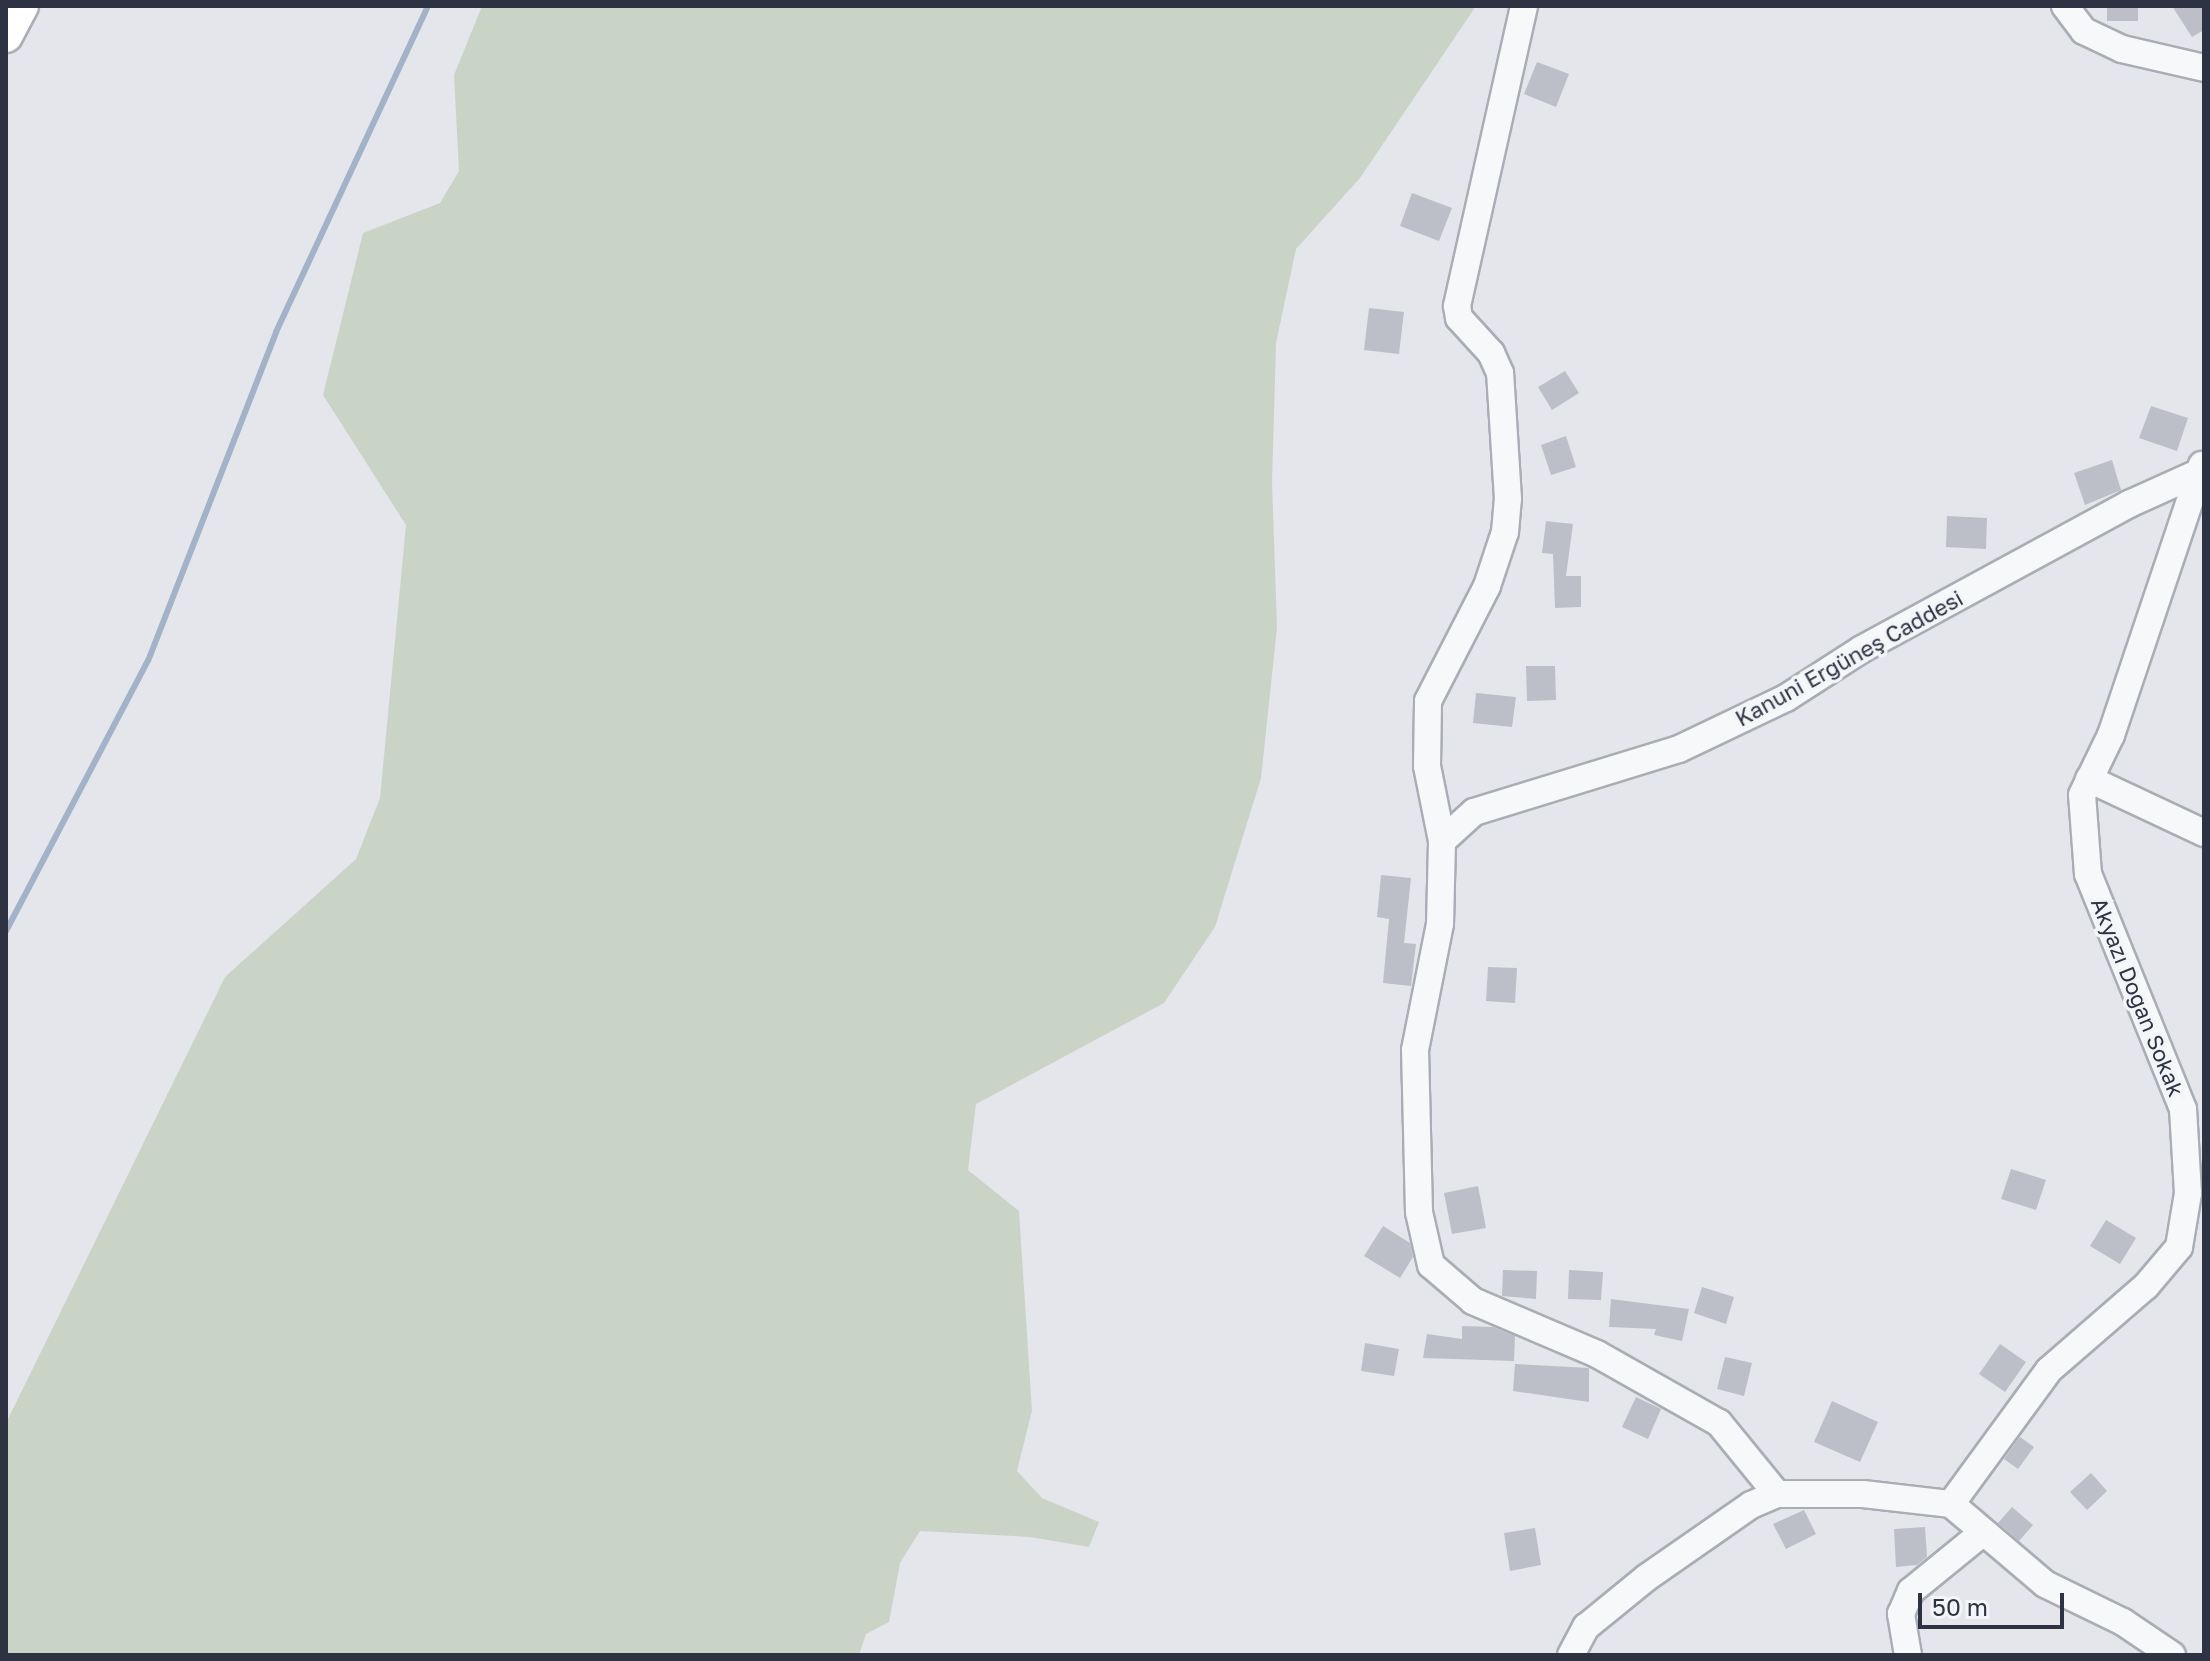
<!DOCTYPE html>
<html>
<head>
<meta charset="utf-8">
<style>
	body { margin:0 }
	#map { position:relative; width:2210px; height:1661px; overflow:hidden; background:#e4e6eb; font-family:"Golos Text",sans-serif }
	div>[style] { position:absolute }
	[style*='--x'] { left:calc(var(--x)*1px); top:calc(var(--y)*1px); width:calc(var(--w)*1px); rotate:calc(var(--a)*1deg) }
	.green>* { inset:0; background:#c9d4c6 }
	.stream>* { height:6px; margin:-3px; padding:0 3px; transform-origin:3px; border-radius:3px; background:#a2b2c8 }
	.building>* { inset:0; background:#bcbfc8 }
	.roads { filter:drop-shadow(2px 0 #a9adb5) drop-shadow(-2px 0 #a9adb5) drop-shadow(0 2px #a9adb5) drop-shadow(0 -2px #a9adb5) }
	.minor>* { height:26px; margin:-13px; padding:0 13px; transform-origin:13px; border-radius:13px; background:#f7f8f9 }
	.major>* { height:32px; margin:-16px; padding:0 16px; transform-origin:16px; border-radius:16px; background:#fff }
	span { translate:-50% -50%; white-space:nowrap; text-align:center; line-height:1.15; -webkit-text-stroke:7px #f4f5f8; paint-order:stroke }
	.street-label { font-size:22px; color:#2d3342 }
	.frame { position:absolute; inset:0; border:8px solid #2d3342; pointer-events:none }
	.scale { position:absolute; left:1918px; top:1593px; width:146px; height:36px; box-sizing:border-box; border:4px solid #2d3342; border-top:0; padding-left:10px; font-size:24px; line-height:28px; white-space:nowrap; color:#2d3342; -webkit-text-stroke:6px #f4f5f8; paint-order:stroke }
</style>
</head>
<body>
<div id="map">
	<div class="green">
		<div style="clip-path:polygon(482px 6px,1476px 6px,1360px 178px,1296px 249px,1276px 343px,1272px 482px,1277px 628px,1261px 778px,1215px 927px,1164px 1003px,976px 1104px,968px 1170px,1019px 1211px,1032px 1411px,1017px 1471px,1042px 1498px,1099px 1522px,1089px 1547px,1030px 1537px,920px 1531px,900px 1563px,889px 1622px,866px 1634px,859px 1655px,6px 1655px,6px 1423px,225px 977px,356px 859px,380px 798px,406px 525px,323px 395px,363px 233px,440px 203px,459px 171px,454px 75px)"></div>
	</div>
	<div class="stream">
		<div style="--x:6;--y:931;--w:305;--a:-62.3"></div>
		<div style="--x:148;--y:661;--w:353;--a:-68.7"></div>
		<div style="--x:276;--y:332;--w:360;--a:-65"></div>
	</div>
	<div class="building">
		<div style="clip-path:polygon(2107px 6px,2138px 6px,2138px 21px,2107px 21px)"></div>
		<div style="clip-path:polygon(2172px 6px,2204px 6px,2204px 30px,2192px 37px)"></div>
		<div style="clip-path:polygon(1537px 62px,1569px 74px,1556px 107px,1524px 94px)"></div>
		<div style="clip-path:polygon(1412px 193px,1452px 208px,1439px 241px,1400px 226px)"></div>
		<div style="clip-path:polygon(1369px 308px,1404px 312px,1399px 354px,1364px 350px)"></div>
		<div style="clip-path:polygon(1565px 371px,1579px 393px,1552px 410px,1538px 387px)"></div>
		<div style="clip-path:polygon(2151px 406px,2188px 418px,2177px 451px,2139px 438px)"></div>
		<div style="clip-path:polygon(1566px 436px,1576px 467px,1551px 475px,1541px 445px)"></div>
		<div style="clip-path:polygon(2112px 460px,2121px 490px,2085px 505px,2074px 473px)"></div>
		<div style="clip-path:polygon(1947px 516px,1987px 518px,1986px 549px,1946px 547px)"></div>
		<div style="clip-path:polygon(1546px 521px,1573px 524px,1566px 576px,1581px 576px,1581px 607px,1555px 608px,1553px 554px,1542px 553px)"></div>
		<div style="clip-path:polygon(1526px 666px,1555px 666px,1556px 700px,1527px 701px)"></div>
		<div style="clip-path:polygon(1476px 693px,1516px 697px,1512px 727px,1473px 723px)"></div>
		<div style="clip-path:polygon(1381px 875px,1411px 878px,1404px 943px,1416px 944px,1411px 986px,1383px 983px,1389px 919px,1377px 917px)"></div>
		<div style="clip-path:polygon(1488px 967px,1517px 968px,1515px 1003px,1486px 1001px)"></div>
		<div style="clip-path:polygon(2011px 1169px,2046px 1180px,2036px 1210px,2001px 1199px)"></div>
		<div style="clip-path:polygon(1478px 1186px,1486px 1228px,1452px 1234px,1444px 1193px)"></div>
		<div style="clip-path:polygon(2106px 1220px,2136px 1238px,2120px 1264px,2090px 1246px)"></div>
		<div style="clip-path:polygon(1383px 1226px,1410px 1243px,1413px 1257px,1400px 1278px,1364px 1256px)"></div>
		<div style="clip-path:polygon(1503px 1270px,1537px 1271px,1536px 1299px,1502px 1296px)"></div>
		<div style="clip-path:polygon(1569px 1270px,1603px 1272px,1601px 1300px,1568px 1299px)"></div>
		<div style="clip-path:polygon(1702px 1287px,1734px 1297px,1726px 1324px,1694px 1313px)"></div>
		<div style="clip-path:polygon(1611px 1299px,1689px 1309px,1682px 1341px,1654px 1335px,1656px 1329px,1609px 1327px)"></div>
		<div style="clip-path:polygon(1462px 1326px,1493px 1327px,1515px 1336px,1514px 1361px,1423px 1358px,1427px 1334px,1462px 1339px)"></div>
		<div style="clip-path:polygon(1365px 1343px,1399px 1349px,1394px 1376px,1361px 1371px)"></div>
		<div style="clip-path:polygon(2000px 1344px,2026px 1362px,2005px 1392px,1979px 1374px)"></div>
		<div style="clip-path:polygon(1725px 1357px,1752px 1363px,1744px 1396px,1717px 1389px)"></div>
		<div style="clip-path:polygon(1515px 1364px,1589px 1368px,1589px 1402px,1513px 1391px)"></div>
		<div style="clip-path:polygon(1636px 1397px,1661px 1409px,1648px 1439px,1622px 1427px)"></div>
		<div style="clip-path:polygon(1832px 1401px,1878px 1422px,1860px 1462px,1814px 1442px)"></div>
		<div style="clip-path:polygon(2020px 1437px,2034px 1447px,2018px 1469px,2004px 1459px)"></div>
		<div style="clip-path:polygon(2091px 1473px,2107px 1491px,2087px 1510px,2070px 1492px)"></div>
		<div style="clip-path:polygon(2012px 1507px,2033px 1525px,2019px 1541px,1998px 1523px)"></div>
		<div style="clip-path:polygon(1804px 1510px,1816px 1534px,1786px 1549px,1773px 1524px)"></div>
		<div style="clip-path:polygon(1925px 1527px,1927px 1557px,1917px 1565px,1896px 1567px,1894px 1529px)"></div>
		<div style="clip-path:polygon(1535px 1528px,1541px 1565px,1510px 1571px,1504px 1533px)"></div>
	</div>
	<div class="roads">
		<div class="minor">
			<div style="--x:2065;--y:6;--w:31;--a:53"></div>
			<div style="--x:2084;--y:31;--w:42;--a:25.3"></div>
			<div style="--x:2122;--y:49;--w:84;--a:13"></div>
			<div style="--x:2089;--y:779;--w:127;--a:25.2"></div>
			<div style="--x:1442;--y:841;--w:76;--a:-101.3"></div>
			<div style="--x:1427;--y:766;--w:65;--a:-89.1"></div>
			<div style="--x:1428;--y:701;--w:129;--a:-62.8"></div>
			<div style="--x:1487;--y:586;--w:57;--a:-71.6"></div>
			<div style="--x:1505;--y:532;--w:33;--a:-85"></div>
			<div style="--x:1508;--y:499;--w:126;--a:-93.6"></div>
			<div style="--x:1500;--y:373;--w:22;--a:-114"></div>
			<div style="--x:1491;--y:353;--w:47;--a:-132.4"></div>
			<div style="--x:1459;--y:318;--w:12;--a:-99"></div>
			<div style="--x:1457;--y:306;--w:307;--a:-77.4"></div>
			<div style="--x:1777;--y:1494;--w:86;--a:0"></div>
			<div style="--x:1863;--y:1494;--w:89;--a:6.5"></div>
			<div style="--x:1951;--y:1504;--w:123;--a:40.4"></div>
			<div style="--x:2045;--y:1584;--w:87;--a:26"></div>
			<div style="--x:2123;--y:1622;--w:59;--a:34"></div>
			<div style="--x:1951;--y:1504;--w:166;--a:-53.8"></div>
			<div style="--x:2049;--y:1370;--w:128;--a:-40.9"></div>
			<div style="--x:2146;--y:1286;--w:51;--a:-49.8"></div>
			<div style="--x:2179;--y:1247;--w:55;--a:-80.5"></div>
			<div style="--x:2188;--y:1193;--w:84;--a:-93.4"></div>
			<div style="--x:2183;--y:1109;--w:253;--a:-112"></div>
			<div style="--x:2088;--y:874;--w:79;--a:-94.3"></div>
			<div style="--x:2082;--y:795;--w:67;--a:-64.2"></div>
			<div style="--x:2111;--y:735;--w:285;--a:-71.4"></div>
			<div style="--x:1571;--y:1655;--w:32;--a:-62"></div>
			<div style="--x:1586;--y:1627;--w:77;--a:-39.2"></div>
			<div style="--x:1646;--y:1578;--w:128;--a:-34.8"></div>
			<div style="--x:1751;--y:1505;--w:28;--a:-23"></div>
			<div style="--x:1777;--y:1494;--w:92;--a:-129.2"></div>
			<div style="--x:1719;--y:1423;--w:140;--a:-150.5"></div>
			<div style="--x:1597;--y:1354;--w:135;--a:-156.9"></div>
			<div style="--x:1473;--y:1301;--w:55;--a:-139.4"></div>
			<div style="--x:1431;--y:1265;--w:54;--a:-102.8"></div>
			<div style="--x:1419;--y:1212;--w:162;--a:-91.4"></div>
			<div style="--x:1415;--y:1050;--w:128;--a:-78.8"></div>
			<div style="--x:1440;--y:924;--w:83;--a:-88.6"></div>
			<div style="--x:1442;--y:841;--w:43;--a:-42.2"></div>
			<div style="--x:1474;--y:812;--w:214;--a:-17.1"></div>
			<div style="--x:1679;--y:749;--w:119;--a:-25.5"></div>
			<div style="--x:1786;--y:698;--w:90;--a:-32.8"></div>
			<div style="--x:1862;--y:649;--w:304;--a:-28.5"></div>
			<div style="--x:2129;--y:504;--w:78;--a:-24.3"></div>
			<div style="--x:1908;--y:1655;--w:42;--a:-99.7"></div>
			<div style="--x:1901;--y:1614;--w:25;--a:-67"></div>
			<div style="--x:1911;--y:1591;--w:92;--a:-39.2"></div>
		</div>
		<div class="major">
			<div style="--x:6;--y:36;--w:34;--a:-62"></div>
		</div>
	</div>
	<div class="street-label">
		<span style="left:1849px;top:658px;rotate:-29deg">Kanuni Ergüneş Caddesi</span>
		<span style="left:2138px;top:997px;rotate:68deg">Akyazı Doğan Sokak</span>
	</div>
	<div class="frame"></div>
	<div class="scale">50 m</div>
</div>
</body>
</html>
